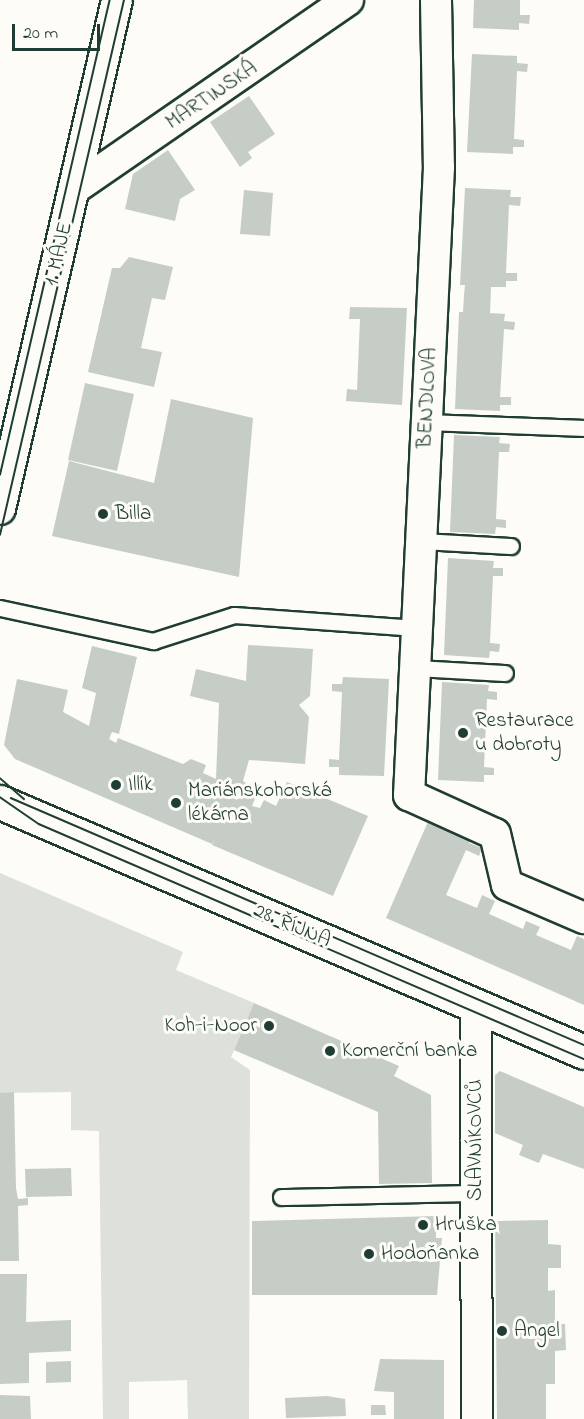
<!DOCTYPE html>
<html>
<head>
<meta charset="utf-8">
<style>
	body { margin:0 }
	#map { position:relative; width:584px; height:1419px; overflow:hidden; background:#fdfcf7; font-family:"Indie Flower",sans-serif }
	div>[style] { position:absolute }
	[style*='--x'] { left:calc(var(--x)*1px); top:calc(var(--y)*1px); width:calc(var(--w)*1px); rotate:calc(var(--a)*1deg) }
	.green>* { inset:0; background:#dde0db }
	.building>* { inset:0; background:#c6cdc7 }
	.roads { filter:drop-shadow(2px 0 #1f3d34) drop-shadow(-2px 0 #1f3d34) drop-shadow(0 2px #1f3d34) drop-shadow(0 -2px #1f3d34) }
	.lane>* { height:15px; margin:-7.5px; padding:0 7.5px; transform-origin:7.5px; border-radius:7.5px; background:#fdfcf7 }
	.street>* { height:30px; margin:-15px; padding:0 15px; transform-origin:15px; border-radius:15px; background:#fdfcf7 }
	.secondary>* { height:33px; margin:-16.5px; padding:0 16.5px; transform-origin:16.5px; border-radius:16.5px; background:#fdfcf7 }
	.tram>* { height:1.5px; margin:-0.75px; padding:0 0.75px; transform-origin:0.75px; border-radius:0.75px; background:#1f3d34 }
	.dots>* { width:16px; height:16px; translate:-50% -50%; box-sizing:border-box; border:3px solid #fdfcf7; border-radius:50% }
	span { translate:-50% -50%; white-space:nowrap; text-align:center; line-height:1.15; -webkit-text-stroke:6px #fdfcf7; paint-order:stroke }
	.street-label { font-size:21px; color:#1f3d34 }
	.poi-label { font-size:21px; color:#1f3d34 }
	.left { translate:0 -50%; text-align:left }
	.right { translate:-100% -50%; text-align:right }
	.scale { position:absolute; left:12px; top:24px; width:88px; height:27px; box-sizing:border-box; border:3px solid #1f3d34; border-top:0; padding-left:8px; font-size:18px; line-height:21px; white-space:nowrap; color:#1f3d34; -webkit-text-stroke:4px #fdfcf7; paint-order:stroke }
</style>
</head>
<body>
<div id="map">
	<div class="green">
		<div style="clip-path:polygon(0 873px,183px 952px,176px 970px,254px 1003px,231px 1057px,250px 1070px,249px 1419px,188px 1419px,187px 1380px,129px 1382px,129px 1419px,103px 1419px,99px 1131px,71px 1130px,71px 1092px,0 1093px)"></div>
	</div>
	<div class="building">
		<div style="clip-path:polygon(474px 0,520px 0,520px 15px,530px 15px,529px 24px,519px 23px,519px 30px,473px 28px)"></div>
		<div style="clip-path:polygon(472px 54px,517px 56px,517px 63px,528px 64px,527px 72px,517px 71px,514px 139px,524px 140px,524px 147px,513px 147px,513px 154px,467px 152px)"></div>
		<div style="clip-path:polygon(249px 96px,275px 134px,248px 152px,252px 158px,240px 167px,210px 122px)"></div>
		<div style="clip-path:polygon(168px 150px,195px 190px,180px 199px,175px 221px,125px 209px,133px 174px)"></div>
		<div style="clip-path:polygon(465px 188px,511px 190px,510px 197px,521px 197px,520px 206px,509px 205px,506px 273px,517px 273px,517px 281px,506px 281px,506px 287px,491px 287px,490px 313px,505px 314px,504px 321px,515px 322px,514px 330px,504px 329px,500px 397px,511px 397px,511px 405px,500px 405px,500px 411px,455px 409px,459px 312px,463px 312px,464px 295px,465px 285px,460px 285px)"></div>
		<div style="clip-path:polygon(244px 190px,273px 193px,270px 236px,240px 234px)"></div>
		<div style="clip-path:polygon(129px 257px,173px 267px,165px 300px,152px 298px,141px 348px,162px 352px,154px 387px,88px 372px,112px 268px,120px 268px)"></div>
		<div style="clip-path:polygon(350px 307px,407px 308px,402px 405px,346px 401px,347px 389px,357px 390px,360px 319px,349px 319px)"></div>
		<div style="clip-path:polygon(85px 383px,134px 394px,117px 471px,68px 460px)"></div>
		<div style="clip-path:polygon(171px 399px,253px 418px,239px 577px,52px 536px,69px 461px,154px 483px)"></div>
		<div style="clip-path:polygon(454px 435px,500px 437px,499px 443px,510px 444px,509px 452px,499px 452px,496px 519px,506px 520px,506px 528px,496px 527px,495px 534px,450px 532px)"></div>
		<div style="clip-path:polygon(448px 558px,494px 561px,493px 568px,503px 568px,503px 576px,493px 576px,490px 643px,500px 644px,499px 652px,490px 651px,489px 658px,444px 655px)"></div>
		<div style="clip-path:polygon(248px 645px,313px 649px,310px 696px,299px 705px,309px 717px,305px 764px,249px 760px,243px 781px,258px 791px,252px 806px,260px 808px,264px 800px,276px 806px,287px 782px,368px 816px,333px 896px,212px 845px,215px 838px,212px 844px,15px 759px,4px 745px,17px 679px,68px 690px,63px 712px,89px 726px,96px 693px,82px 688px,92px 646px,137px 657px,119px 734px,112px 732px,109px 739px,116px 743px,118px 738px,183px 764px,191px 759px,206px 765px,203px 773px,216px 779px,219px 703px,190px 696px,196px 669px,246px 681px)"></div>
		<div style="clip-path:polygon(343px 677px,389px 679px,384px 776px,339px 775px,339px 767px,329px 767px,329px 759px,339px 760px,342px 692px,332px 691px,332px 684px,342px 684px)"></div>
		<div style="clip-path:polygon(442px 682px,489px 685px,488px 691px,497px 692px,497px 700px,487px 699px,484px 767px,494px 768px,494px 775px,484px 775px,484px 782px,438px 780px)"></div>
		<div style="clip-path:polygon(430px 817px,472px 836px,469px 843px,482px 848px,479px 856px,466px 850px,446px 895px,477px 908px,482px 895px,495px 901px,489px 914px,523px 929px,526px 921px,540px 927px,536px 935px,571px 950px,577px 936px,584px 939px,584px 1005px,386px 918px)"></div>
		<div style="clip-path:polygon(254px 1003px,399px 1066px,394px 1076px,431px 1095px,432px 1183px,379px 1184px,378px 1112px,234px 1050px)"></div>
		<div style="clip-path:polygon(500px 1071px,584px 1107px,584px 1169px,543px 1154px,539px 1163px,519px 1155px,523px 1145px,495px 1133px,495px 1075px)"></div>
		<div style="clip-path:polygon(14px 1092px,16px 1188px,18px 1199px,28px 1198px,28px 1205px,18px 1206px,19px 1261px,0 1261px,0 1093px)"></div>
		<div style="clip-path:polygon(71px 1168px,72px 1196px,26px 1197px,25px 1169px)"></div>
		<div style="clip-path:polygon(436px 1216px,436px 1238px,442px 1238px,437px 1295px,252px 1295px,252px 1221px)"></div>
		<div style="clip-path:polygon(548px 1220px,548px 1244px,561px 1245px,561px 1268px,548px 1268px,548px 1291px,555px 1290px,555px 1324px,565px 1324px,566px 1350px,555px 1351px,555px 1384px,546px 1384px,546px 1419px,497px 1419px,495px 1221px)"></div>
		<div style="clip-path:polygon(0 1274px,27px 1274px,26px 1322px,71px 1320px,71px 1351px,29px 1353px,29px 1383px,0 1384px)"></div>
		<div style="clip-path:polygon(380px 1359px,444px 1360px,444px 1419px,394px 1419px,394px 1392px,374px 1391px)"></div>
		<div style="clip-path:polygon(71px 1361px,71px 1382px,46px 1383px,46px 1362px)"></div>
		<div style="clip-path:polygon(0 1395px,30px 1396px,31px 1419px,0 1419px)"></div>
		<div style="clip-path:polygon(327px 1396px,345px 1399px,346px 1416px,286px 1418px,285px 1398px)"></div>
		<div style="clip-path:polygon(371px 1405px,385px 1405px,386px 1415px,371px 1415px)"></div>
	</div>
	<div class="roads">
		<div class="lane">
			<div style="--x:427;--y:422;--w:157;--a:2.2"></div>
			<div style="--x:421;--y:541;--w:90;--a:3.2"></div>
			<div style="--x:0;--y:608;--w:157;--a:12.2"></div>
			<div style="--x:153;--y:641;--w:85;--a:-17.8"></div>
			<div style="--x:234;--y:615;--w:183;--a:4.1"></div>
			<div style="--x:415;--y:668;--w:90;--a:3.2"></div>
			<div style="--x:281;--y:1197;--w:194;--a:-1.2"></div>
		</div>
		<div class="street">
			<div style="--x:436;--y:0;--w:167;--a:89"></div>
			<div style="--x:439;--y:167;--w:629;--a:92.73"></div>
			<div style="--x:409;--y:795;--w:94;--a:24.4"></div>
			<div style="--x:495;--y:834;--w:52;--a:76.8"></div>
			<div style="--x:507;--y:885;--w:84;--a:23.2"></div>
			<div style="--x:74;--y:189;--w:333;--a:-34.6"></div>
			<div style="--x:0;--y:509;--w:522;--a:-77.05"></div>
			<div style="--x:476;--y:1005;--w:414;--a:89.9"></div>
		</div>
		<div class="secondary">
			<div style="--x:0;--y:802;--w:635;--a:23.17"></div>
		</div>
	</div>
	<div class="tram">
		<div style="--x:0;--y:475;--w:488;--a:-77"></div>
		<div style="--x:0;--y:535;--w:549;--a:-76.95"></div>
		<div style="--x:0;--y:778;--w:32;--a:41"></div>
		<div style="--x:0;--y:797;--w:47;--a:34.7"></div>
		<div style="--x:39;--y:824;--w:594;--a:23.33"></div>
		<div style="--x:11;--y:798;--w:624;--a:23.32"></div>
	</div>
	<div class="dots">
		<div style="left:103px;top:514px;background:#1f3d34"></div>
		<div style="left:463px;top:733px;background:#1f3d34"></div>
		<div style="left:116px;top:785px;background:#1f3d34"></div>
		<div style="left:176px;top:803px;background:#1f3d34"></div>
		<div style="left:269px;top:1026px;background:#1f3d34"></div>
		<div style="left:330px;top:1051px;background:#1f3d34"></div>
		<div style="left:423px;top:1225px;background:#1f3d34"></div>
		<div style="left:369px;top:1254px;background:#1f3d34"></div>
		<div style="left:502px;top:1331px;background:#1f3d34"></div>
	</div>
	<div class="street-label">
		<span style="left:212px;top:96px;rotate:-34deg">MARTINSKÁ</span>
		<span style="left:59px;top:254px;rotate:-77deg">1. MÁJE</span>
		<span style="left:428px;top:398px;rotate:-87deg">BENDLOVA</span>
		<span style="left:292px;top:926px;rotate:23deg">28. ŘÍJNA</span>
		<span style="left:476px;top:1140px;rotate:-90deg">SLAVNÍKOVCŮ</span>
	</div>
	<div class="poi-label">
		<span class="left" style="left:115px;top:514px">Billa</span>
		<span class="left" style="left:475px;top:733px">Restaurace<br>u dobroty</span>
		<span class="left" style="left:128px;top:785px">Illík</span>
		<span class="left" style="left:188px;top:803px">Mariánskohorská<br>lékárna</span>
		<span class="right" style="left:257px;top:1026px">Koh-i-Noor</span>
		<span class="left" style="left:342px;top:1051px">Komerční banka</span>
		<span class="left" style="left:435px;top:1225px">Hruška</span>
		<span class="left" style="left:381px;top:1254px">Hodoňanka</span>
		<span class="left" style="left:514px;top:1331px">Angel</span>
	</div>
	<div class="scale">20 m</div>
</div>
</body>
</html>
